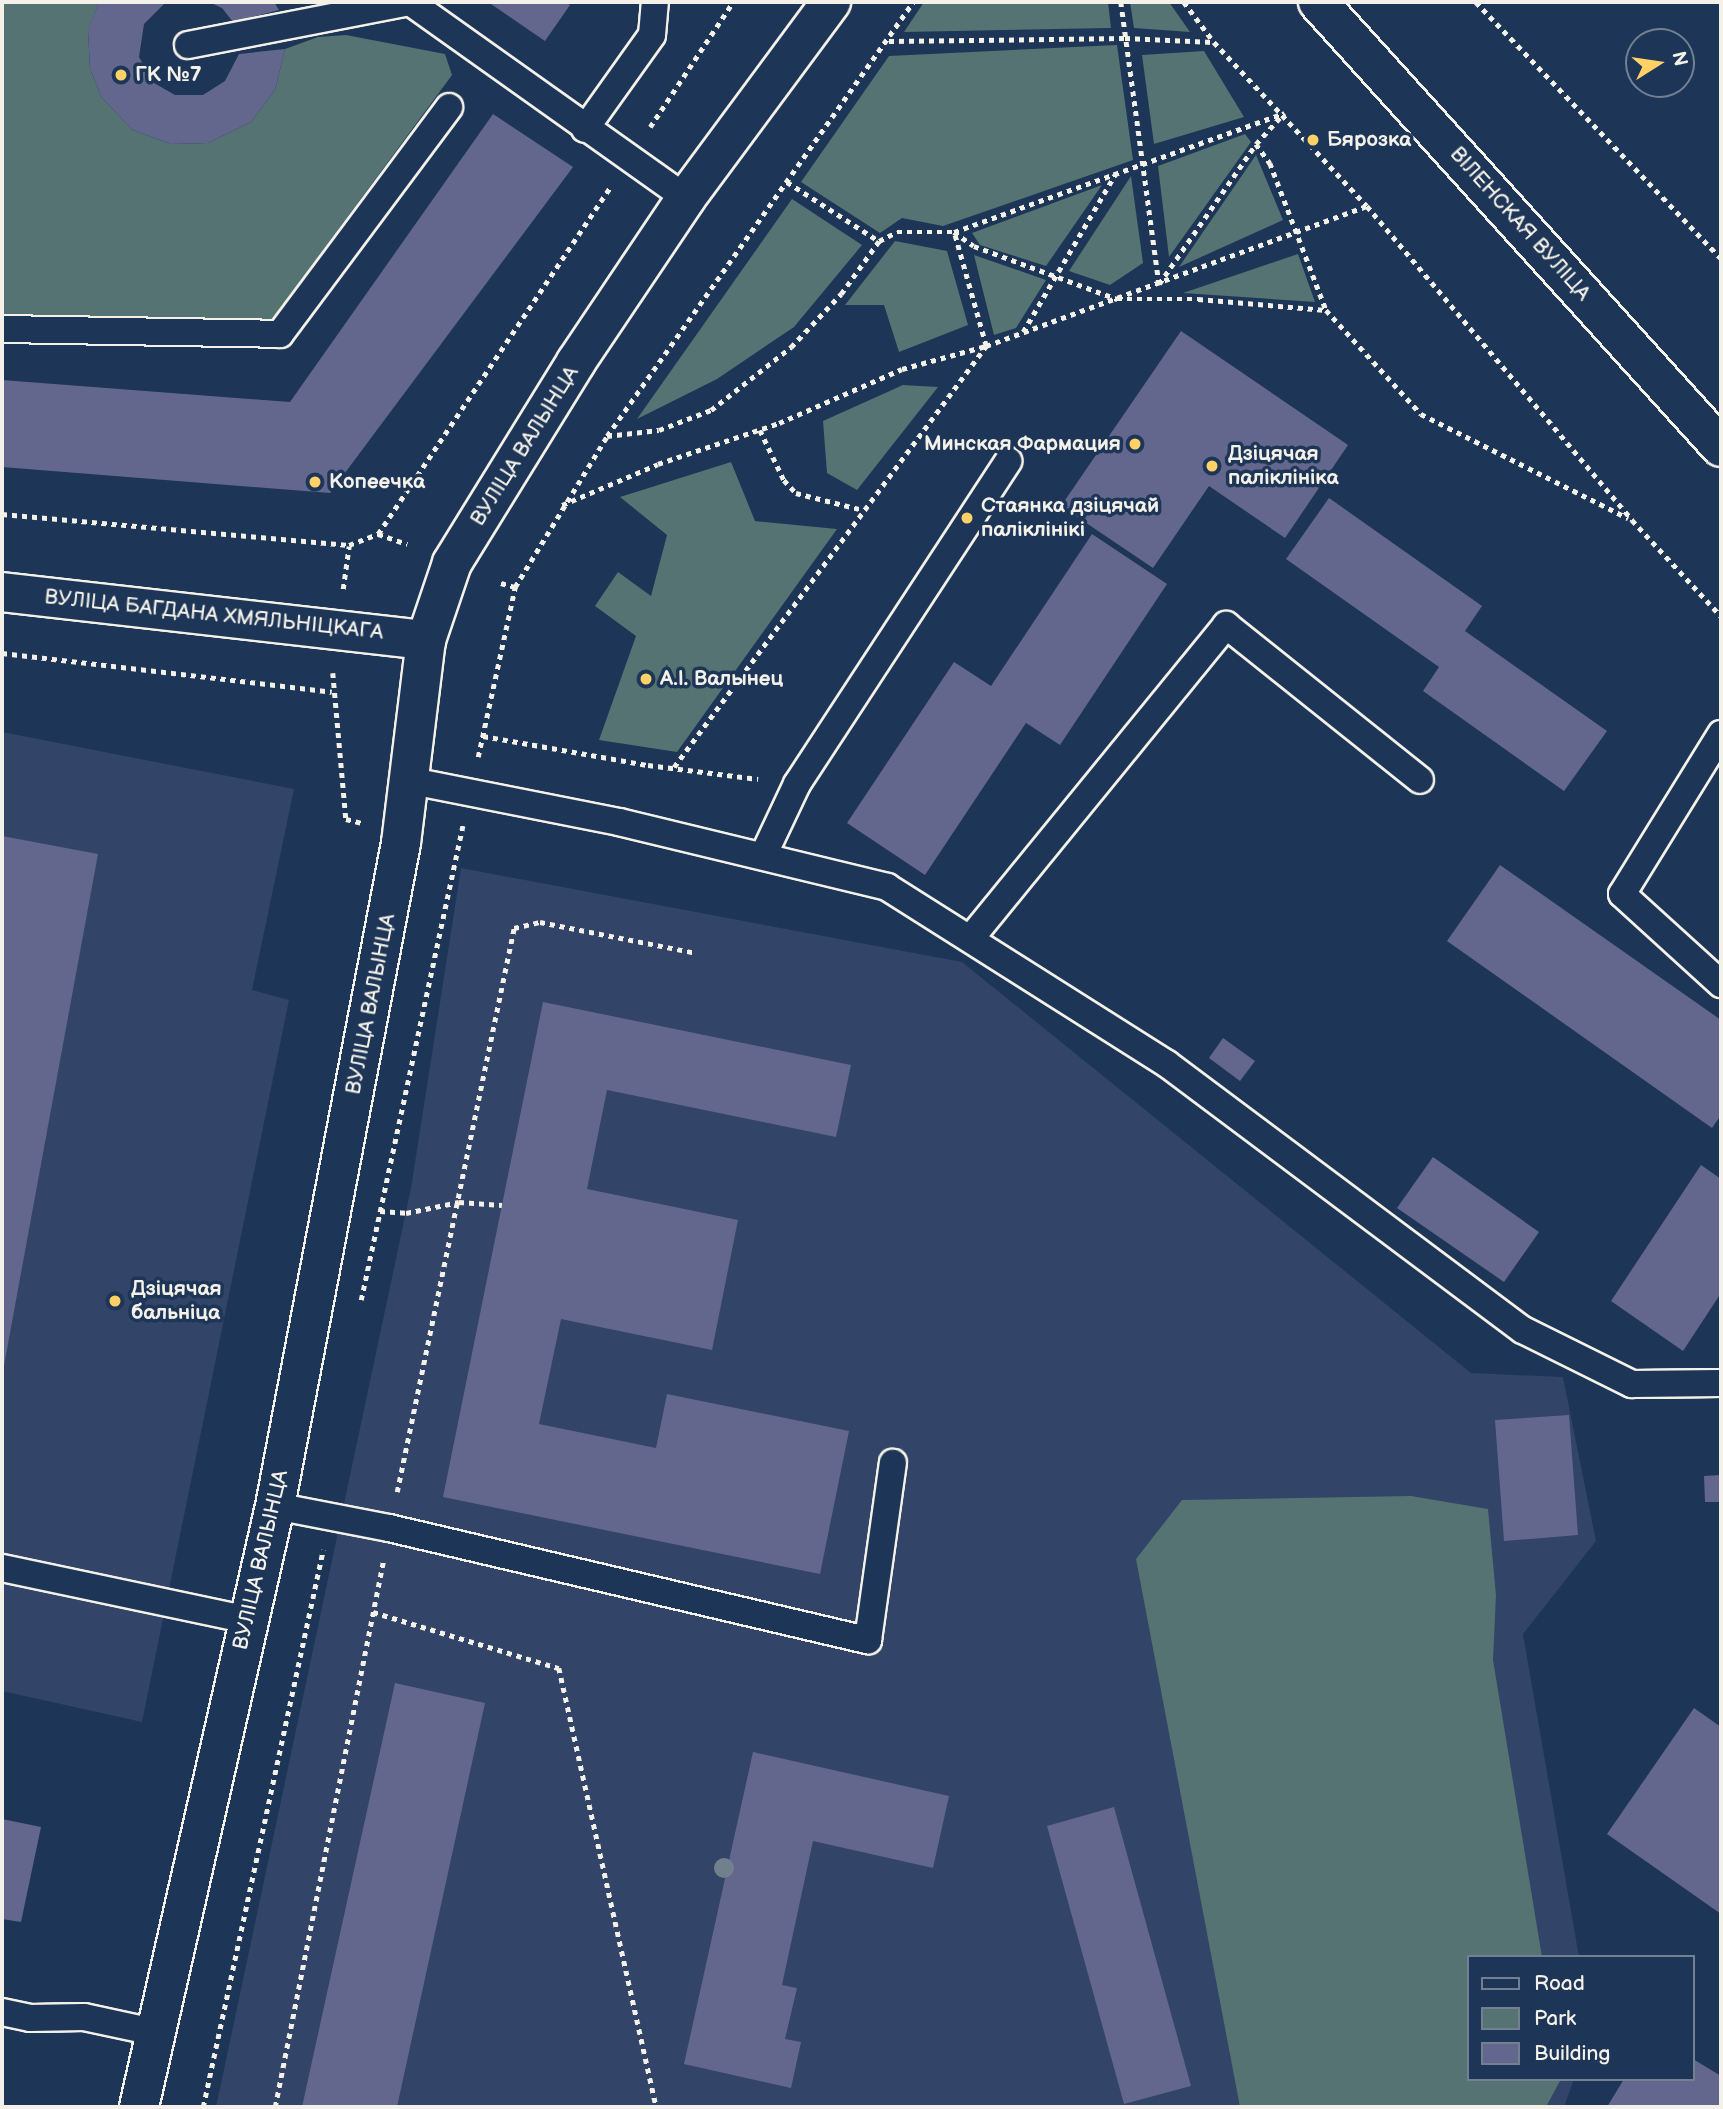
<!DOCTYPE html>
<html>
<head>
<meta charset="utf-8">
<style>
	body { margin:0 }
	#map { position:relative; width:1723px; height:2109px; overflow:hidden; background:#1d3557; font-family:"Balsamiq Sans",sans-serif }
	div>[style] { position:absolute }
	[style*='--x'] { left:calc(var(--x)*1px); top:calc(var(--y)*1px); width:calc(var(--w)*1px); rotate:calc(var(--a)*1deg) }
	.built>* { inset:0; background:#324467 }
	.green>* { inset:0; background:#547372 }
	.building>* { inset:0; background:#63678d }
	.path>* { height:4.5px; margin-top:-2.25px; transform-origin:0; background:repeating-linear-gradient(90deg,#f4f1e8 0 5px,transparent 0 10px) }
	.roads { filter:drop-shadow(2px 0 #f4f1e8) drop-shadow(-2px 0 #f4f1e8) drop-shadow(0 2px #f4f1e8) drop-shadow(0 -2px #f4f1e8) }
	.service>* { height:26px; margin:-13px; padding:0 13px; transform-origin:13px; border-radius:13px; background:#1d3557 }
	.minor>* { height:38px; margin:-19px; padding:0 19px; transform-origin:19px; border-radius:19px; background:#1d3557 }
	.tertiary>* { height:38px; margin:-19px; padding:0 19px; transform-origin:19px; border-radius:19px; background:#1d3557 }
	.primary>* { height:38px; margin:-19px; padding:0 19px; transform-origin:19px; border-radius:19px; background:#1d3557 }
	.trees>* { width:20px; height:20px; margin:-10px; border-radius:50%; background:#70818d }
	.dots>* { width:19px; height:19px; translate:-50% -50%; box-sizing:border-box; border:4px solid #1d3557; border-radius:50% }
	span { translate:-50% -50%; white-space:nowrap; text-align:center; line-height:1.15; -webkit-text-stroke:7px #1d3557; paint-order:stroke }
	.poi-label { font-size:21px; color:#f4f1e8; font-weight:700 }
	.left { translate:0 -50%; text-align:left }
	.right { translate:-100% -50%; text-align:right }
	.street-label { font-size:21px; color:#f4f1e8 }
	.frame { position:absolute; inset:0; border:4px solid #f4f1e8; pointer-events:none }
	.legend { position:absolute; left:1467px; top:1955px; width:228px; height:126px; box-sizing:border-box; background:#1d3557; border:2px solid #738091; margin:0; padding:9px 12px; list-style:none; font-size:21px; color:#f4f1e8 }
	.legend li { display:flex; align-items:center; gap:14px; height:35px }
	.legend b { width:35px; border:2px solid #738091 }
	.north { position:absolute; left:1625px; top:28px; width:70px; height:70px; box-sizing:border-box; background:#1d3557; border:2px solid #738091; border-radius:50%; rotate:78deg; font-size:19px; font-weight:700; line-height:28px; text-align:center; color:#f4f1e8 }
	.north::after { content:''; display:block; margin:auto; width:24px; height:32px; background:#ffd166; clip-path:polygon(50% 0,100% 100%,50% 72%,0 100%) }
</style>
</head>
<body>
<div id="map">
	<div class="built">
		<div style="clip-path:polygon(2px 732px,294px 789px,252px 990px,289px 1000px,142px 1722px,2px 1691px)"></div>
		<div style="clip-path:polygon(461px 868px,962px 962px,1471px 1373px,1563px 1377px,1596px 1541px,1523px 1634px,1579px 1957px,1469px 1957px,1469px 2079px,1574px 2079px,1564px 2107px,216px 2107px,411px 1188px)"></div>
	</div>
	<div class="green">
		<div style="clip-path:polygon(2px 2px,99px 2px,88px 31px,90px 69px,102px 98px,133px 130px,171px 144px,208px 143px,251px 122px,275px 90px,285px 49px,318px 37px,346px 35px,445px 54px,452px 75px,270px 322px,2px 314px)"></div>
		<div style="clip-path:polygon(924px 2px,1108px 2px,1111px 28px,904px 32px)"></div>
		<div style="clip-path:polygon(1130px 2px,1169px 2px,1190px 32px,1134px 28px)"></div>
		<div style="clip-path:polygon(1117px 45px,1133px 160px,943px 226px,902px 218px,880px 233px,801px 182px,889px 56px)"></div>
		<div style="clip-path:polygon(1204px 51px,1244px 117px,1154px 144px,1142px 55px)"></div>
		<div style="clip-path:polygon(1245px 134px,1251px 142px,1169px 257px,1158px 166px)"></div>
		<div style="clip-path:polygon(1256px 155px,1283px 220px,1179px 267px)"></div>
		<div style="clip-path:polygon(1131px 176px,1143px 263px,1110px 285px,1069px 271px)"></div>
		<div style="clip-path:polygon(1102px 185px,1046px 266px,980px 245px,972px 233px)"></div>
		<div style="clip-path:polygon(792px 199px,862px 245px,794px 327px,717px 379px,637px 419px)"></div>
		<div style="clip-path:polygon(895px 241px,947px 251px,968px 325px,899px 352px,884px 305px,845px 305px)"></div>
		<div style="clip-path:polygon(1298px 254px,1315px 302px,1183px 293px)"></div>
		<div style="clip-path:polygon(974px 255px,1046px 280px,1016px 328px,994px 335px)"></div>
		<div style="clip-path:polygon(903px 385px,938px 387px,857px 490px,827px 473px,823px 421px)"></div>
		<div style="clip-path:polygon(731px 462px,755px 521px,837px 529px,677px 752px,599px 740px,636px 636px,595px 606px,618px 572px,651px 596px,667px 535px,620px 497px)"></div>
		<div style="clip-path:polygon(1411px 1496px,1488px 1509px,1496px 1595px,1493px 1660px,1542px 1957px,1469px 1957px,1469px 2079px,1561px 2079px,1546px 2107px,1240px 2107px,1136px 1559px,1182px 1500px)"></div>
	</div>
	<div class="building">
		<div style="clip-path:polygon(99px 2px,166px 2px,144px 24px,139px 57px,154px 83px,175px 95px,203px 95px,225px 81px,239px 54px,285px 49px,275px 90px,251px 122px,208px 143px,171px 144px,133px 130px,102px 98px,90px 69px,88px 30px)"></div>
		<div style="clip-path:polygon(209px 2px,274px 2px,279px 10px,233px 22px,222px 8px)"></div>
		<div style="clip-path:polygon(488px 2px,565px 2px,570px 5px,545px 41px)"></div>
		<div style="clip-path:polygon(493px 114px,573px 167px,330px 493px,2px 467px,2px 380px,290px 402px)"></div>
		<div style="clip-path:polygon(1181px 331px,1348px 445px,1285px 538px,1209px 486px,1153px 568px,1061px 506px)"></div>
		<div style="clip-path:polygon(1329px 498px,1482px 606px,1465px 631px,1607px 731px,1564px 791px,1423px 691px,1439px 667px,1286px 559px)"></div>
		<div style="clip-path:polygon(1092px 534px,1167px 584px,1060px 745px,1026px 723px,925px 875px,847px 823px,954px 662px,991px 686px)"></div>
		<div style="clip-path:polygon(2px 836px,98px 854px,3px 1371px,2px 1371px)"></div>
		<div style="clip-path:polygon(1500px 865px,1721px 1020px,1721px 1115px,1712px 1128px,1447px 941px)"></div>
		<div style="clip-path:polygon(543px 1002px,851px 1065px,836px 1137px,607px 1090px,587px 1189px,738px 1220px,712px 1350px,561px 1319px,539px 1424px,656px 1448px,667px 1394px,849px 1431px,820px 1574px,443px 1497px)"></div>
		<div style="clip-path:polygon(1223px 1038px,1255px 1061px,1240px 1081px,1209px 1058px)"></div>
		<div style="clip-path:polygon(1433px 1157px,1539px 1232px,1504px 1282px,1397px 1208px)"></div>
		<div style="clip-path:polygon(1701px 1165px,1721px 1179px,1721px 1293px,1683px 1351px,1611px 1301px)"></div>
		<div style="clip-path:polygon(1569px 1415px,1578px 1535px,1504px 1541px,1495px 1420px)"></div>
		<div style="clip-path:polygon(1721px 1475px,1721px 1502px,1705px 1502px,1704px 1476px)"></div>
		<div style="clip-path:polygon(395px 1683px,485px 1703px,397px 2107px,302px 2107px)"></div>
		<div style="clip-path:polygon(1694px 1708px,1721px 1727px,1721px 1914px,1607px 1834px)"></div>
		<div style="clip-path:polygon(753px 1752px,949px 1796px,933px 1868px,813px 1841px,782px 1985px,797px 1988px,785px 2039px,801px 2042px,791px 2088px,684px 2064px)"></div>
		<div style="clip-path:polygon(1114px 1807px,1191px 2086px,1124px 2104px,1047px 1826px)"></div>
		<div style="clip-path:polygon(2px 1819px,41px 1827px,21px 1922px,2px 1919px)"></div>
		<div style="clip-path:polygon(1693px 2059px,1721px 2076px,1721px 2107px,1607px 2107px,1624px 2079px,1693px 2079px)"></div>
	</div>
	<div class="path">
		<div style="--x:1121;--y:2;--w:285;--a:82.3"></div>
		<div style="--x:1184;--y:2;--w:50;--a:53.1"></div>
		<div style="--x:1214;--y:42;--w:224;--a:47"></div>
		<div style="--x:1367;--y:206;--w:411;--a:49.8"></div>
		<div style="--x:1632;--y:520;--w:131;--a:47.2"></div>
		<div style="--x:1476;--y:2;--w:354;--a:46.3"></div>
		<div style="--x:889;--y:41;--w:236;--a:-0.7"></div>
		<div style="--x:1125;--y:38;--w:88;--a:2.6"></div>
		<div style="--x:650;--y:127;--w:150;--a:-56.4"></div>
		<div style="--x:1256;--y:144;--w:24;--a:54"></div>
		<div style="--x:1270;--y:163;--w:157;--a:69.1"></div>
		<div style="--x:1326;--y:310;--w:141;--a:47.6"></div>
		<div style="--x:1421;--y:414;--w:232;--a:26.7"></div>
		<div style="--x:787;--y:182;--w:109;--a:32.7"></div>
		<div style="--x:954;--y:232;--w:24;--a:35"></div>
		<div style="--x:974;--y:246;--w:153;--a:20.3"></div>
		<div style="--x:1117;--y:299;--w:81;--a:0"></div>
		<div style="--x:1198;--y:299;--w:128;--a:4.9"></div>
		<div style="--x:1159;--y:284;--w:170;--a:-55.3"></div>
		<div style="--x:1256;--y:144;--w:42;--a:-47.9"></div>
		<div style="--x:1023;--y:332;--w:184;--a:-59.7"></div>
		<div style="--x:760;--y:430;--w:55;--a:64.4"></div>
		<div style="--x:784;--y:480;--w:18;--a:47"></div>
		<div style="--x:796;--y:493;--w:69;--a:14.2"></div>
		<div style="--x:607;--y:436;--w:52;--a:-6.6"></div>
		<div style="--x:659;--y:430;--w:56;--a:-21"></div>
		<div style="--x:711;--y:410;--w:102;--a:-38.2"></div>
		<div style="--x:791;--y:347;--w:73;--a:-46.7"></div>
		<div style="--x:841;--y:294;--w:65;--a:-54.4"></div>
		<div style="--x:879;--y:241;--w:20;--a:-27"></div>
		<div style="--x:897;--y:232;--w:57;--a:0"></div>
		<div style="--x:954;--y:232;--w:351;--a:-19.8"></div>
		<div style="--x:562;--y:505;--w:104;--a:-23.1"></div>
		<div style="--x:658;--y:464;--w:128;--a:-18.7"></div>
		<div style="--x:779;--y:423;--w:134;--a:-23.7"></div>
		<div style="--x:902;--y:369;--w:87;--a:-15.3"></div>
		<div style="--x:986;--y:346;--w:406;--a:-20.2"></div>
		<div style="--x:2;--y:514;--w:348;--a:5.1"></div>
		<div style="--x:349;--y:545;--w:31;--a:-21"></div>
		<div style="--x:378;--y:534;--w:417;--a:-56.2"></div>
		<div style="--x:378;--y:534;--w:31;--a:19"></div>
		<div style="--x:501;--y:583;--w:15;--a:16"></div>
		<div style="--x:515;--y:587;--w:177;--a:-58.6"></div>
		<div style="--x:607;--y:436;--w:531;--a:-54.81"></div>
		<div style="--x:343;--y:589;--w:43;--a:-82.1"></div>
		<div style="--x:2;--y:653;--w:332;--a:6.7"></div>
		<div style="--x:333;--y:673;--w:147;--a:84.9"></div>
		<div style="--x:346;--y:819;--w:16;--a:14"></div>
		<div style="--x:483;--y:736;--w:168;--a:10"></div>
		<div style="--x:648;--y:765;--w:111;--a:7.3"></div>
		<div style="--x:478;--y:757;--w:174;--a:-77.7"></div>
		<div style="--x:674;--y:767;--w:524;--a:-53.46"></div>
		<div style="--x:986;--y:346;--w:118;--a:-105.7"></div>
		<div style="--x:380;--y:1211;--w:26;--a:4"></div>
		<div style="--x:406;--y:1213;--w:54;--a:-11.7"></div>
		<div style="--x:459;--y:1202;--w:43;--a:4"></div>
		<div style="--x:361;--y:1300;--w:485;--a:-77.9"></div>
		<div style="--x:397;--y:1492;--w:576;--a:-78.28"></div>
		<div style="--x:514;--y:928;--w:27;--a:-13"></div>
		<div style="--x:540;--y:922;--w:159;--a:11.2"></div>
		<div style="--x:373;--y:1612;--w:194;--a:16.8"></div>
		<div style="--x:559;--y:1668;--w:450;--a:77.5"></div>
		<div style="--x:203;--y:2107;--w:570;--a:-77.84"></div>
		<div style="--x:275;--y:2107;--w:556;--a:-78.79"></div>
	</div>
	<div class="roads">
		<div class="service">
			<div style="--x:410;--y:2;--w:339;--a:35.4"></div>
			<div style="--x:188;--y:45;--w:226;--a:-11"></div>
			<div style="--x:585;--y:129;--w:115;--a:-54.5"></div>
			<div style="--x:652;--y:35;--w:33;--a:-85"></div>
			<div style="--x:2;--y:329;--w:278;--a:1"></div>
			<div style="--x:280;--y:334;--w:283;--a:-53.3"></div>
			<div style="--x:1721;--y:734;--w:188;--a:121.7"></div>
			<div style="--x:1622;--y:894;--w:134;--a:42.3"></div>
			<div style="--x:412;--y:781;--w:211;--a:11.2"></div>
			<div style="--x:619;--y:822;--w:276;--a:13.6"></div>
			<div style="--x:887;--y:887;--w:331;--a:32.3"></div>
			<div style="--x:1167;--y:1064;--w:444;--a:36.8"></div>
			<div style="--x:1523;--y:1330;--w:122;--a:26.4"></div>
			<div style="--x:1632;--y:1384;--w:89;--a:-0.6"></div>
			<div style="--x:763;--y:856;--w:80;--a:-64.7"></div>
			<div style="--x:797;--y:784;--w:386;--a:-56.8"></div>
			<div style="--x:971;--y:938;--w:404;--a:-50.8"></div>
			<div style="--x:1226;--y:625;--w:248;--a:38.6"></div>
			<div style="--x:275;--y:1506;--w:116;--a:10.9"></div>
			<div style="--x:389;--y:1528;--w:492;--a:13.2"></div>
			<div style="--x:868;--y:1640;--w:179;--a:-82"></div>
			<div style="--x:2;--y:1568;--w:251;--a:11.9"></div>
			<div style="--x:2;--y:2012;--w:29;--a:12"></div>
			<div style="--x:30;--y:2018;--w:54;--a:-1.1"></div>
			<div style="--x:84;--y:2017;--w:72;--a:12.1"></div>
		</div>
		<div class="minor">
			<div style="--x:2;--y:592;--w:427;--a:6.5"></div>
		</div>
		<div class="tertiary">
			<div style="--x:139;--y:2107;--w:616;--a:-77.25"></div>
			<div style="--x:275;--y:1506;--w:675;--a:-79.24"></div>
			<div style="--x:401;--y:843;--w:205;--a:-83"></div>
			<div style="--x:426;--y:640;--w:81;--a:-71.3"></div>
			<div style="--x:452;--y:563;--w:236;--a:-58.3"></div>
			<div style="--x:576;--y:362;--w:197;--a:-56.1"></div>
			<div style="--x:686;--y:198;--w:244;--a:-53.5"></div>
		</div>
		<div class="primary">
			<div style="--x:1318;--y:2;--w:600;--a:47.84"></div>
		</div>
	</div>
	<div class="trees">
		<div style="left:724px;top:1868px"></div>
	</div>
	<div class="dots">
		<div style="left:121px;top:75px;background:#ffd166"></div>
		<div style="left:1313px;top:140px;background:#ffd166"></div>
		<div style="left:1135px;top:444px;background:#ffd166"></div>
		<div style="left:1212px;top:466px;background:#ffd166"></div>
		<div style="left:315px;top:482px;background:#ffd166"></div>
		<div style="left:967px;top:518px;background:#ffd166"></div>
		<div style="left:646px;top:679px;background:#ffd166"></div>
		<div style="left:115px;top:1301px;background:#ffd166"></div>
	</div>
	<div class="poi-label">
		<span class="left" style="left:135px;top:75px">ГК №7</span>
		<span class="left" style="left:1327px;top:140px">Бярозка</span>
		<span class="right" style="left:1121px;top:444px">Минская Фармация</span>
		<span class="left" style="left:1228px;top:466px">Дзіцячая<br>паліклініка</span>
		<span class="left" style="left:329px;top:482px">Копеечка</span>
		<span class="left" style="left:981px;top:518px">Стаянка дзіцячай<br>паліклінікі</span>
		<span class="left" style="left:660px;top:679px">А.І. Валынец</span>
		<span class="left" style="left:131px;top:1301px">Дзіцячая<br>бальніца</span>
	</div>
	<div class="street-label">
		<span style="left:1520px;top:224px;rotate:48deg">ВІЛЕНСКАЯ ВУЛІЦА</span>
		<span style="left:525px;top:446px;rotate:-58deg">ВУЛІЦА ВАЛЫНЦА</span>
		<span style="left:214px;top:615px;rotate:6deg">ВУЛІЦА БАГДАНА ХМЯЛЬНІЦКАГА</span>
		<span style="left:371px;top:1004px;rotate:-79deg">ВУЛІЦА ВАЛЫНЦА</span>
		<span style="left:261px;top:1560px;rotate:-77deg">ВУЛІЦА ВАЛЫНЦА</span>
	</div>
	<div class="frame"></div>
	<ul class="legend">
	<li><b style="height:9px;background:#1d3557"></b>Road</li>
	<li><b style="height:19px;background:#547372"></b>Park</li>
	<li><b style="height:19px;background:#63678d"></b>Building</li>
	</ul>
	<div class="north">N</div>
</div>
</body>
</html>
